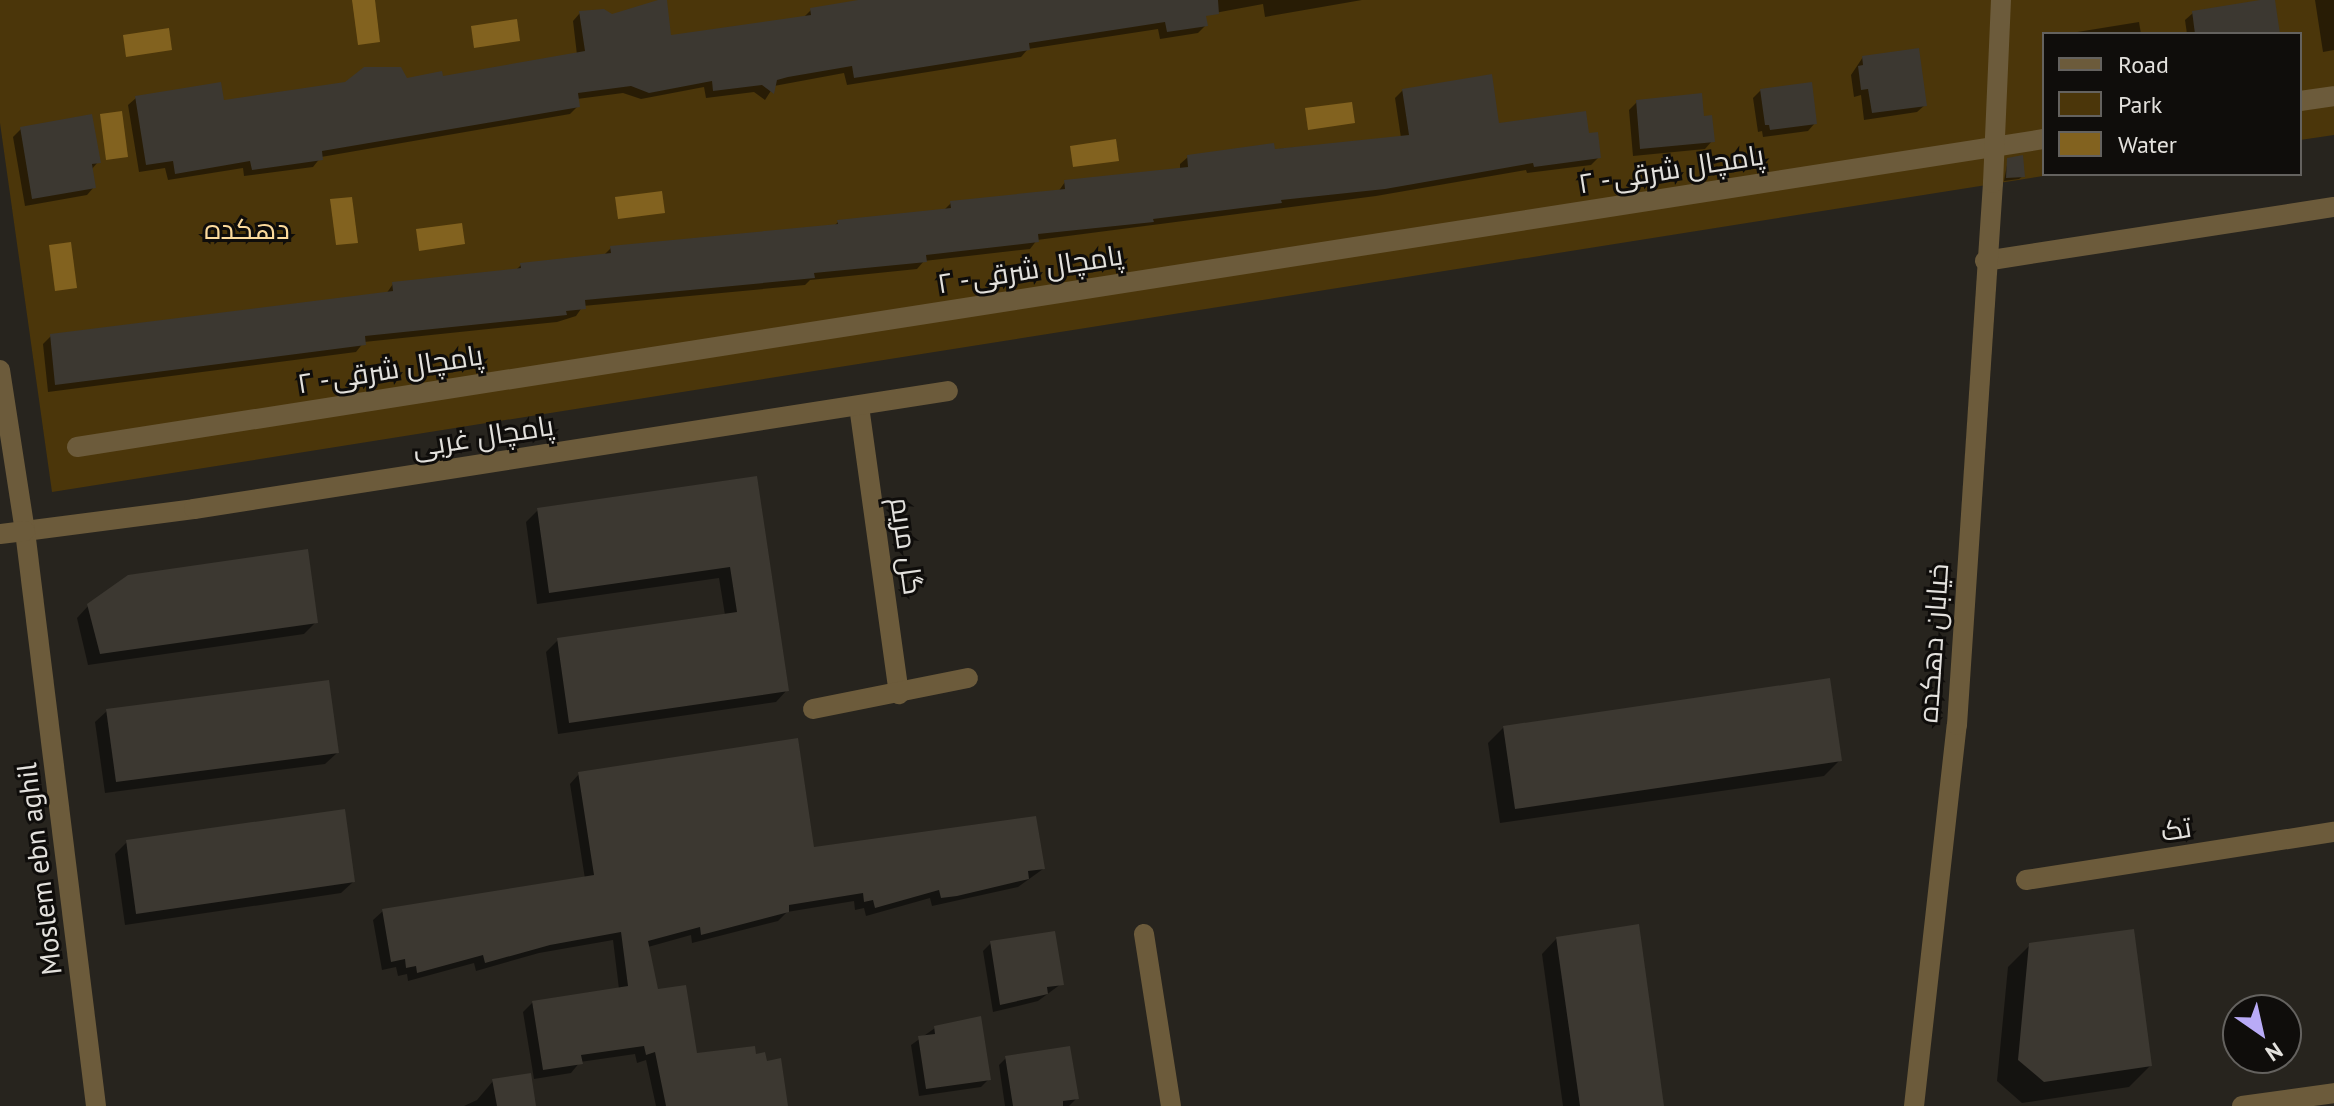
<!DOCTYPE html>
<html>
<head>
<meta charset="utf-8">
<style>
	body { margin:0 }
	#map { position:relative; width:2334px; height:1106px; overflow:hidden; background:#27241e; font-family:"PT Sans",Cairo,sans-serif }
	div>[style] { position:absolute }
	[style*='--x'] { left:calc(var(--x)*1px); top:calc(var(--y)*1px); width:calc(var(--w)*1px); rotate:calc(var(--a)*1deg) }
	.green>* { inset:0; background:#4b360a }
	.water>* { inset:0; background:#82621f }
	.shadow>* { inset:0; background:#0007 }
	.building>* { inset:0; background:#3c3831 }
	.minor>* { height:20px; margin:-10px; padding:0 10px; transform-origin:10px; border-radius:10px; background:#6c5b3b }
	.tertiary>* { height:20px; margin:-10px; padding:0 10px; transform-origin:10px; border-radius:10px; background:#6c5b3b }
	span { translate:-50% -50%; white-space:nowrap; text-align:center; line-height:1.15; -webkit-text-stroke:6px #0f0d0b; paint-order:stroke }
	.street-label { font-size:28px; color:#e3e1dd }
	.park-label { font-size:28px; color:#fcda9c }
	.legend { position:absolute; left:2042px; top:32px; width:260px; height:144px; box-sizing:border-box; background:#0f0d0b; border:2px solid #64625f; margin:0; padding:10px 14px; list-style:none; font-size:24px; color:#e3e1dd }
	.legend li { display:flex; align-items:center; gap:16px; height:40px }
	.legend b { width:40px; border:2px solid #64625f }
	.north { position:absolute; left:2222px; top:994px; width:80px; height:80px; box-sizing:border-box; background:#0f0d0b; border:2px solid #64625f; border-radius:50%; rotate:146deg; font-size:22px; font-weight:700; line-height:32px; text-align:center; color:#e3e1dd }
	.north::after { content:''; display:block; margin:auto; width:28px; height:36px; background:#b9abf7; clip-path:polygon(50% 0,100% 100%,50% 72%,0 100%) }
</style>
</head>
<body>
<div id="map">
	<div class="green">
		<div style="clip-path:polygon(0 0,2334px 0,2334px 135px,2300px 140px,2300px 34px,2044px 34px,2044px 174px,2056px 174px,52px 492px,0 123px)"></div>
	</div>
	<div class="water">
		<div style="clip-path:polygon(352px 0,375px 0,380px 42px,358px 45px)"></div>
		<div style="clip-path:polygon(517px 19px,520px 41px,474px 48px,471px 26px)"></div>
		<div style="clip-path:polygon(169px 28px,172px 50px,126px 57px,123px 35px)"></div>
		<div style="clip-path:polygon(1352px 102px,1355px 123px,1308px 130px,1305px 108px)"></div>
		<div style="clip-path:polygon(122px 111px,128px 157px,106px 160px,100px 114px)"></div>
		<div style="clip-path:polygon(1116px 139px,1119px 161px,1073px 167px,1070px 146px)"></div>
		<div style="clip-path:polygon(662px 191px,665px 213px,618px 219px,615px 197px)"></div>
		<div style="clip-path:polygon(352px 197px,358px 243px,336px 245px,330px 199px)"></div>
		<div style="clip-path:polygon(462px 223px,465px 244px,419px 251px,416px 229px)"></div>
		<div style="clip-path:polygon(71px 242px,77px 288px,55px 291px,49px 245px)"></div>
	</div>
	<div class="shadow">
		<div style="clip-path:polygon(870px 0,1362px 0,1265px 17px,1263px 4px,1204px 15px,1206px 25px,1198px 33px,1160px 39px,1158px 29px,1028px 49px,1021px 57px,847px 85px,844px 73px,774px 86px,765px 100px,754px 92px,706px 98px,704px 87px,641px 99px,623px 93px,577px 99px,578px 106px,570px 114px,321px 157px,313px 167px,244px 176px,243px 168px,168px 180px,165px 168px,139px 172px,128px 105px,136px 98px,222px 102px,441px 79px,577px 55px,573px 21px,580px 13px,612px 17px,670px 37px,803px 18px,811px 10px)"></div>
		<div style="clip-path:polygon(2273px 0,2278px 34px,2187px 34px,2185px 20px,2193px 13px)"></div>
		<div style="clip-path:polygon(2315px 0,2334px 0,2334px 50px,2323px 52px)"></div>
		<div style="clip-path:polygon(2139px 22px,2141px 34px,2065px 34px)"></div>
		<div style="clip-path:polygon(1863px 57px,1925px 105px,1917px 112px,1864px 120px,1861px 95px,1854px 97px,1851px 75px)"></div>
		<div style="clip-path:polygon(1403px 90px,1498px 125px,1587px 136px,1599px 157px,1591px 165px,1527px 173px,1526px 170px,1376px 196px,1037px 240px,1030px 249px,924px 261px,917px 269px,810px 280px,805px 285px,583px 306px,576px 316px,557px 322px,364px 342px,356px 352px,48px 392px,43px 344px,51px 336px,386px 294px,393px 284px,515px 271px,521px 265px,603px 256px,611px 248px,833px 227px,838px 222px,944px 210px,951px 203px,1058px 192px,1065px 182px,1180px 170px,1180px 164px,1188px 157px,1401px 138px,1395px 98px)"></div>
		<div style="clip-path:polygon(1761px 90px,1815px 123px,1808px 131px,1763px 137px,1762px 131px,1758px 132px,1753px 98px)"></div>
		<div style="clip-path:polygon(1637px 102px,1702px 118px,1712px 141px,1705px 149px,1633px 156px,1629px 110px)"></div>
		<div style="clip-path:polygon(21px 129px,98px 162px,91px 170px,94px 187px,87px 195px,25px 206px,13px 137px)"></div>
		<div style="clip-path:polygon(2008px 160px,2023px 176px,2019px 179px,2004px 181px)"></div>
		<div style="clip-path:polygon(755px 479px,787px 690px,776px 702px,558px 734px,546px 652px,558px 640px,725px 615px,719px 578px,537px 604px,526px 522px,538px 510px)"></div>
		<div style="clip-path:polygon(89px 605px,316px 622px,304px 634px,88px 665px,77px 618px)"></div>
		<div style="clip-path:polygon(107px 711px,337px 753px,325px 764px,105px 793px,95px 722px)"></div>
		<div style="clip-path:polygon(1504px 727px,1840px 760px,1824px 776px,1500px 823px,1488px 743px)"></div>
		<div style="clip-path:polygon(579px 774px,813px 849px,1043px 869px,1018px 887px,932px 906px,930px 898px,866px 916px,864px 908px,855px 910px,854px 901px,787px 912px,778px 921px,692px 943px,691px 935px,648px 947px,656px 992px,695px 1055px,754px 1057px,786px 1106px,656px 1106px,646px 1060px,637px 1063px,635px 1054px,580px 1062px,571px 1073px,534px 1079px,523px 1012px,532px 1003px,619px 989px,613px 940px,539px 953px,476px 971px,474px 963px,408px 981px,407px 974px,398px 976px,396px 967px,382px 970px,373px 920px,383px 911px,585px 879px,570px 784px)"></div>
		<div style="clip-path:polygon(127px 842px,353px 882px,341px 893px,125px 925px,115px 854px)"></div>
		<div style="clip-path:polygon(1557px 938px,1662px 1106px,1563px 1106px,1542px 954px)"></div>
		<div style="clip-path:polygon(991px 943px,1061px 984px,1038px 1001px,993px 1012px,983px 951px)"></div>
		<div style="clip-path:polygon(2030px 945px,2150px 1066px,2129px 1087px,2022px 1103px,1997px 1081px,2008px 967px)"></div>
		<div style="clip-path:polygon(935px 1028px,989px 1079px,981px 1087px,919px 1096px,911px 1045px)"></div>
		<div style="clip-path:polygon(1006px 1058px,1077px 1098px,1069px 1106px,1005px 1106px,999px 1065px)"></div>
		<div style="clip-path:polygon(493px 1081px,534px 1106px,464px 1106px,477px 1100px)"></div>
	</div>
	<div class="building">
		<div style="clip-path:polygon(658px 0,667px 0,671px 35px,811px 15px,810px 8px,858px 0,1218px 0,1219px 14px,1206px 16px,1208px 26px,1167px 32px,1165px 22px,1029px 43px,1030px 50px,854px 78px,852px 66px,788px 77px,777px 80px,774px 94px,762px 85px,713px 91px,712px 81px,649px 93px,631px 86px,578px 93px,580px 107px,322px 151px,323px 160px,252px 170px,250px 161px,175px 174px,173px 161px,146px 165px,135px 96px,221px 82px,224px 100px,345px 82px,364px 67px,401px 67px,407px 78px,442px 71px,443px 76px,585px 51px,579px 11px,604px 9px,612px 14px)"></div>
		<div style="clip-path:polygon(2260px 0,2275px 0,2280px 34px,2195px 34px,2192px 11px)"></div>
		<div style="clip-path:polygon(1919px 48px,1927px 106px,1872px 113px,1868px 89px,1861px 90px,1858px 66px,1863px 65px,1862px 56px)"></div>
		<div style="clip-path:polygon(1492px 74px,1499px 123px,1586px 111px,1589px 133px,1598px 132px,1601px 158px,1534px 167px,1533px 163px,1385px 189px,1281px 200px,1282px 203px,1153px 219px,1154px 222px,1038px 234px,1039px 242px,926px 255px,927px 262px,814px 273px,815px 278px,585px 300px,586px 309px,566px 311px,567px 315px,365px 336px,366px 345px,55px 385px,50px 334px,393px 291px,392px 282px,521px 268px,520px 263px,611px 253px,610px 246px,838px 224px,837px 220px,951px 208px,950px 201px,1065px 189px,1064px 180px,1188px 167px,1187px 155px,1274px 143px,1275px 149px,1409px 135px,1402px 89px)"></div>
		<div style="clip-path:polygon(1812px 82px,1817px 124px,1770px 130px,1769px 125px,1765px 125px,1760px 89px)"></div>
		<div style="clip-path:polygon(1702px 93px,1704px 116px,1712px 115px,1715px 142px,1640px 149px,1636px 100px)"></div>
		<div style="clip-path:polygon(92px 114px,101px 163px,92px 164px,96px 188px,32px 199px,20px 127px)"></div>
		<div style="clip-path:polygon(2023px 155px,2025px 177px,2006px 178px,2007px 158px)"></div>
		<div style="clip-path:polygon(757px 476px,789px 691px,569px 723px,557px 638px,737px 612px,730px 567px,549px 593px,537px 508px)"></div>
		<div style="clip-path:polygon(308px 549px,318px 623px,100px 654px,87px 604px,128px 575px)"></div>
		<div style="clip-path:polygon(1830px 678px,1842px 761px,1515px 809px,1503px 726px)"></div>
		<div style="clip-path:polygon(329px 680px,339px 753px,116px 782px,106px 709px)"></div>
		<div style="clip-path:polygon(798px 738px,814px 847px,1036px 816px,1045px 869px,1028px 871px,1029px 879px,957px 896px,941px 898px,939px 890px,875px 908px,873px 900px,864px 902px,863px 893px,789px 905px,789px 912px,701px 935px,700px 927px,648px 941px,658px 989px,686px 985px,697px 1053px,755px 1046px,756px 1054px,765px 1052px,767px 1061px,781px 1058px,788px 1106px,666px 1106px,655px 1052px,646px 1055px,644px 1046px,581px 1055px,583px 1064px,543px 1070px,532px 1001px,628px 986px,621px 932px,550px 945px,485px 963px,483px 955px,417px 973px,416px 966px,406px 968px,405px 959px,391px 962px,382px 909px,594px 875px,578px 772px)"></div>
		<div style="clip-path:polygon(345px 809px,355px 882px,136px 914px,126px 840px)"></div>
		<div style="clip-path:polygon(1639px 924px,1664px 1106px,1580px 1106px,1556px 937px)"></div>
		<div style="clip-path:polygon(2134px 929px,2152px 1066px,2044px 1082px,2018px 1060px,2029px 943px)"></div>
		<div style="clip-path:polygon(1055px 931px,1064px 985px,1047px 987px,1048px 994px,1000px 1005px,990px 941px)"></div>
		<div style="clip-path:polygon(981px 1016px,991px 1080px,926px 1089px,918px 1036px,935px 1034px,934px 1026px)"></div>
		<div style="clip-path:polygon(1070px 1046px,1079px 1099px,1063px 1101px,1063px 1106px,1013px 1106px,1005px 1056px)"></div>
		<div style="clip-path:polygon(531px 1073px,536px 1106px,497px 1106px,492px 1079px)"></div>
	</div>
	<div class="minor">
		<div style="--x:2300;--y:101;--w:34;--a:-8"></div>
		<div style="--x:1985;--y:261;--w:353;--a:-8.8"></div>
		<div style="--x:859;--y:406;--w:291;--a:82.1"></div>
		<div style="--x:77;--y:447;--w:1991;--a:-8.9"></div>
		<div style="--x:25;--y:531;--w:170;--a:-7.4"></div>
		<div style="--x:194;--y:509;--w:763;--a:-8.89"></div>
		<div style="--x:813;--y:709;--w:158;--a:-11.3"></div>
		<div style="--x:2026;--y:880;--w:312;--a:-8.9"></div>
		<div style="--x:1144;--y:934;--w:174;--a:81.1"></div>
	</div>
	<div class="tertiary">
		<div style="--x:0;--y:370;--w:163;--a:81.2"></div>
		<div style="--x:25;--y:531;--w:579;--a:82.96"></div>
		<div style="--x:0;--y:534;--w:25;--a:-7"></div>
		<div style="--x:1914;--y:1106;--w:383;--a:-83.6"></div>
		<div style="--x:1957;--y:725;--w:543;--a:-86.2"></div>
		<div style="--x:1993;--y:183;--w:183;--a:-87.5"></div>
		<div style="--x:2242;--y:1106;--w:93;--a:-8"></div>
	</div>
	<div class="street-label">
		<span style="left:1671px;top:169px;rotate:-9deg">پامچال شرقی - ۲</span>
		<span style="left:1030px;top:269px;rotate:-9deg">پامچال شرقی - ۲</span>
		<span style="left:390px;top:369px;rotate:-9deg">پامچال شرقی - ۲</span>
		<span style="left:483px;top:436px;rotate:-9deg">پامچال غربی</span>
		<span style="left:907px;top:546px;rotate:82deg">گل مریم</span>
		<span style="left:1933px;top:643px;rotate:-86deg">خیابان دهکده</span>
		<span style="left:2176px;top:829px;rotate:-9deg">تک</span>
		<span style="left:39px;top:869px;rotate:-97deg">Moslem ebn aghil</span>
	</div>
	<div class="park-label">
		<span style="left:247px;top:229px">دهکده</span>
	</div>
	<ul class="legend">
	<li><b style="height:10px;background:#6c5b3b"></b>Road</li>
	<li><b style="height:22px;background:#4b360a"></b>Park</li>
	<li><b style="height:22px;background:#82621f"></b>Water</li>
	</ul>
	<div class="north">N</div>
</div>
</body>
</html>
